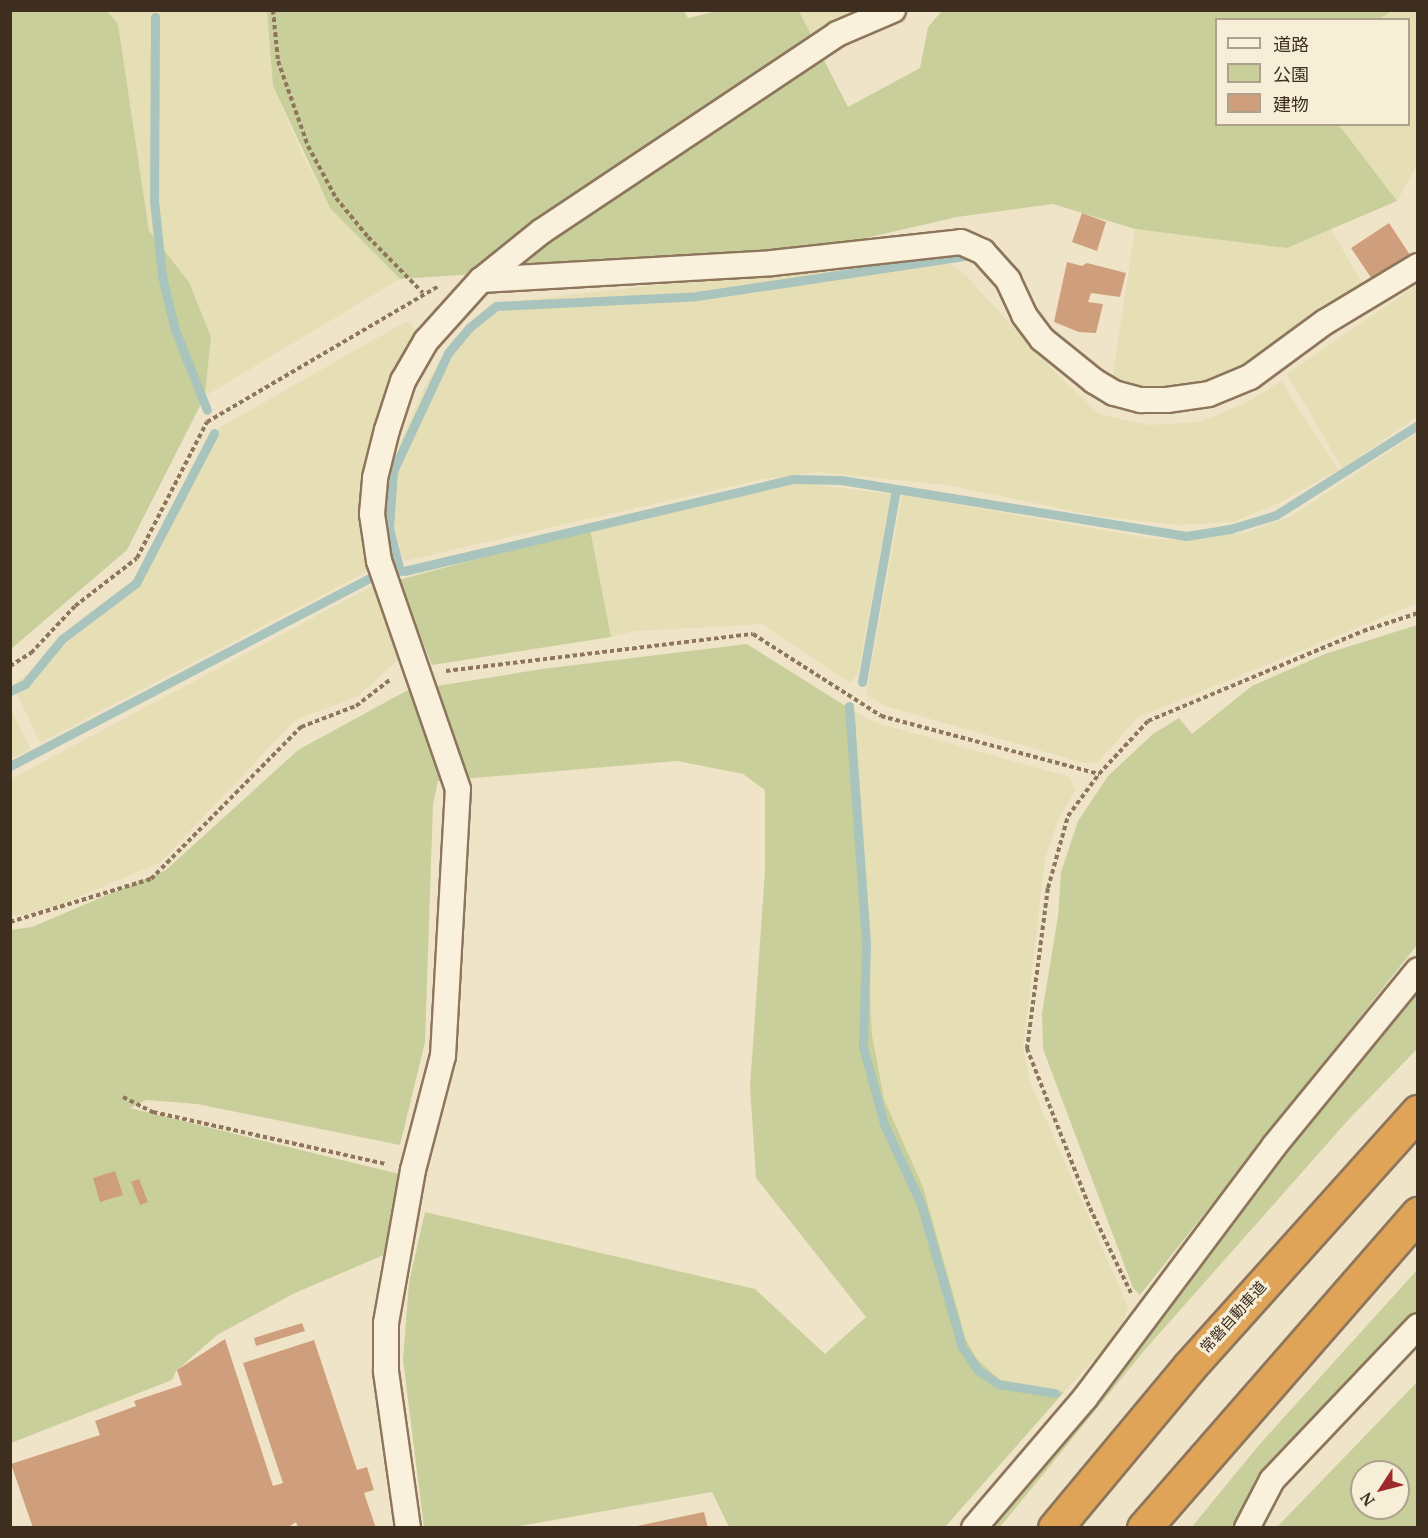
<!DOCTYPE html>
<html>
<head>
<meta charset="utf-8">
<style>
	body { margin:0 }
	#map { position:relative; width:1428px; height:1538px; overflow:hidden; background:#f0e4c8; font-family:"PT Serif","Noto Sans JP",serif }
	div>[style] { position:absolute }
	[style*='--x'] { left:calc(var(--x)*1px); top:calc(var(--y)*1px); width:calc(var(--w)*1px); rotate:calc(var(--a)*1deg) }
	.farmland>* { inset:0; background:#e6deb5 }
	.green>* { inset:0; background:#c9cf9b }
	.stream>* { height:9px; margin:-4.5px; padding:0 4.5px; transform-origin:4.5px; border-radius:4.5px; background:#a9c4bc }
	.building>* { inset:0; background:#cf9f7d }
	.path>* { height:4px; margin-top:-2px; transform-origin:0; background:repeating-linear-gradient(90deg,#8d765c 0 4.5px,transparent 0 7.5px) }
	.roads { filter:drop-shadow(2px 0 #8d765c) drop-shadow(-2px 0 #8d765c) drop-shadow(0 2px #8d765c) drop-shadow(0 -2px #8d765c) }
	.street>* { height:24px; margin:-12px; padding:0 12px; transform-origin:12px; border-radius:12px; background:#faf1dc }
	.highway>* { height:33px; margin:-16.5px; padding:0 16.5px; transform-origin:16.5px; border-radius:16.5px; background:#e0a458 }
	span { translate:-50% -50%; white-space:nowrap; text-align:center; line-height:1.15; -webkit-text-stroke:6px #f7eed8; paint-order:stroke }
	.street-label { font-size:15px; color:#3d2e20 }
	.frame { position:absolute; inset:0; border:12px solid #3d2e20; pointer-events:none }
	.legend { position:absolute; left:1215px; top:18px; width:195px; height:108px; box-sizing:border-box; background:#f7eed8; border:2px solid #ada18e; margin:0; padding:8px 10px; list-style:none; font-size:18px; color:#3d2e20 }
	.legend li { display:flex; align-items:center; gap:12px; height:30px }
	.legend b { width:30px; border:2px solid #ada18e }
	.north { position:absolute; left:1350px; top:1460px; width:60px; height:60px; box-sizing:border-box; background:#f7eed8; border:2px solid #ada18e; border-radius:50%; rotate:234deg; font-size:16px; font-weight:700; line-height:24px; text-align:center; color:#3d2e20 }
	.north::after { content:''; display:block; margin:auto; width:21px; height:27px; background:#9e2a2b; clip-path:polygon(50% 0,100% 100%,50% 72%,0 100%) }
</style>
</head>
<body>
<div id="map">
	<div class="farmland">
		<div style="clip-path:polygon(107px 11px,267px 11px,273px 86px,302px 154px,330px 208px,400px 279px,205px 396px,211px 337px,189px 282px,149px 231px,118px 24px)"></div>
		<div style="clip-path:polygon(799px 11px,862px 11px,811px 35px)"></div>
		<div style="clip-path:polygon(1392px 11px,1417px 11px,1417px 165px,1397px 201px,1339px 125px,1408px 124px,1408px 20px,1379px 19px)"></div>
		<div style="clip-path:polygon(1135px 229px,1286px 248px,1331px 229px,1365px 288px,1224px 381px,1144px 391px,1112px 380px)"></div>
		<div style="clip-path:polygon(947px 261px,966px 276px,1054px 371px,1099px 414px,1149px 425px,1200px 422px,1246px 403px,1281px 381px,1338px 470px,1279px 503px,1233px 522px,1176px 525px,1097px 516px,947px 485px,817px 472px,764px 479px,404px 561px,390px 513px,400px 443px,424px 388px,450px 343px,491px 304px,787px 270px)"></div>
		<div style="clip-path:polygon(1417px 285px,1417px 417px,1342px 468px,1287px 374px)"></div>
		<div style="clip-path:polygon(407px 321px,416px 330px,384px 398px,372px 439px,367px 483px,372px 569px,40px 743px,13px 685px,138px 587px,219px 428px)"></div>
		<div style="clip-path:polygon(1417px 433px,1417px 603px,1137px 718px,1097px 763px,1084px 763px,885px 706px,866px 694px,902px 495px,1154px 539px,1192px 540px,1247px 532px,1290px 517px)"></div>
		<div style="clip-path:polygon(800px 483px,891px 494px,858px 674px,850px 683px,762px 624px,636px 631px,611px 637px,590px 529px)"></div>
		<div style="clip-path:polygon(374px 585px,399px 659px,357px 697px,295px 720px,161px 862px,58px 906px,11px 917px,11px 779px)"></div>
		<div style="clip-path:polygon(11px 709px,31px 749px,11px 759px,10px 759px)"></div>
		<div style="clip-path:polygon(855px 712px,874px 722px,1070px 777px,1075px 791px,1059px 818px,1045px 859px,1023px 1048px,1031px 1085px,1128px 1307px,1120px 1331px,1064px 1392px,1001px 1381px,977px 1359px,966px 1340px,923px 1187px,884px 1099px,872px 1035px)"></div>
	</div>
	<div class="green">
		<div style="clip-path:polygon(11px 10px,107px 11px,118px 24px,149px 231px,189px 282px,211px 337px,205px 396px,127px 550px,11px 649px)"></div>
		<div style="clip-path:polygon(683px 10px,688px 18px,717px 11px,799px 11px,848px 107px,920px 68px,928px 27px,942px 11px,1392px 11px,1379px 19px,1216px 20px,1216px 124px,1339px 125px,1397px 201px,1287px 248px,1135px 229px,1053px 204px,957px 217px,844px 243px,748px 256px,400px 279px,330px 208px,273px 86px,267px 11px)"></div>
		<div style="clip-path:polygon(590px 529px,611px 637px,432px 665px,398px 580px)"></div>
		<div style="clip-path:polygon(1417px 625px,1417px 945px,1140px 1295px,1133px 1288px,1043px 1049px,1042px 1013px,1058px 916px,1061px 872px,1078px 821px,1108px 776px,1153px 734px,1179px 718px,1192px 734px,1252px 686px,1325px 654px)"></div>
		<div style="clip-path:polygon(747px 644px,855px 712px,872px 1035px,884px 1099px,923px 1187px,966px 1340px,977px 1359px,1001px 1381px,1064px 1392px,945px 1527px,729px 1527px,712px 1492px,514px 1527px,424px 1527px,403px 1360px,409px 1282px,425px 1212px,755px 1289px,825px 1354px,866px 1317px,756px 1178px,750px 1087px,765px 870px,765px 790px,743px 774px,677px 761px,438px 781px,433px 804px,425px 1042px,400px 1145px,197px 1104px,146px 1100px,130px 1108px,399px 1174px,386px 1254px,295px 1293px,217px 1335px,176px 1371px,172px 1380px,11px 1443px,10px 930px,32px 927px,166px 870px,298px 750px,406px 691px,542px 669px)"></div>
		<div style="clip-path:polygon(1417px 987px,1417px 1049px,1350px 1118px,1143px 1352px,1000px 1527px,986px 1528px,1273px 1162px)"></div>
		<div style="clip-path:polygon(1417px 1270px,1417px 1311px,1255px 1480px,1236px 1527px,1191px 1528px,1259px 1445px)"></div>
		<div style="clip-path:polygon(evenodd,1417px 1382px,1417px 1527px,1277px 1527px,1417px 1382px,1362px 1472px,1398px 1472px,1398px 1508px,1362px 1508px,1362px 1472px)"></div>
	</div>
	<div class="stream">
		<div style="--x:155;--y:17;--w:183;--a:90.3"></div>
		<div style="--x:154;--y:200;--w:76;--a:84"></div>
		<div style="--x:162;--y:276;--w:56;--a:76.5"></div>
		<div style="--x:175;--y:330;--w:86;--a:68.2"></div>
		<div style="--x:400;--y:571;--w:44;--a:-104.3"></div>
		<div style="--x:389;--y:528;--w:57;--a:-86"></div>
		<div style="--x:393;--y:471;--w:130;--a:-65"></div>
		<div style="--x:448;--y:353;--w:34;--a:-50"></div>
		<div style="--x:470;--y:327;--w:33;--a:-39"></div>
		<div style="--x:496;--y:306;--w:201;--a:-2.8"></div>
		<div style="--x:697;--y:296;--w:270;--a:-8.5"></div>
		<div style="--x:404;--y:571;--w:399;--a:-13.3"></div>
		<div style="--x:792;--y:479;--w:49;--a:1.2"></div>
		<div style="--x:841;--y:480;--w:350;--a:9.2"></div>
		<div style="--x:1186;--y:536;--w:45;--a:-9"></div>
		<div style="--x:1230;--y:529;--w:48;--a:-16.9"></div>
		<div style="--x:1276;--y:515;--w:168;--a:-32.4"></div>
		<div style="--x:862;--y:682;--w:196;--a:-80"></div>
		<div style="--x:10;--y:691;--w:17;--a:-25"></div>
		<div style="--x:25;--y:684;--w:58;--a:-50.6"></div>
		<div style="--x:62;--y:639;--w:93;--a:-37.1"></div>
		<div style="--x:136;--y:583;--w:169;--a:-62.5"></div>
		<div style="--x:849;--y:706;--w:240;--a:85.9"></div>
		<div style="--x:866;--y:945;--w:102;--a:91.7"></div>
		<div style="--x:863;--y:1047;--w:80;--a:74.7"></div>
		<div style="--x:884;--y:1124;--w:88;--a:65.2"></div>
		<div style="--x:921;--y:1204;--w:149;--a:74"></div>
		<div style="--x:962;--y:1347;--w:28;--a:55"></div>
		<div style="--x:978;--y:1370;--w:24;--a:35"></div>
		<div style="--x:998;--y:1384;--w:58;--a:9"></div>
		<div style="--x:10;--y:766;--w:408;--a:-27.6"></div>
	</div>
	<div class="building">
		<div style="clip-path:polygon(1082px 213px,1106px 222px,1097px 251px,1072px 242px)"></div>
		<div style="clip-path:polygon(1389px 223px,1410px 255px,1372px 279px,1351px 248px)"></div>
		<div style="clip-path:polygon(1067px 262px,1082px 266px,1087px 263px,1126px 273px,1120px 297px,1091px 293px,1088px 302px,1103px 304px,1096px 333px,1079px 332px,1054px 322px)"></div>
		<div style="clip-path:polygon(115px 1171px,123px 1195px,100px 1202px,93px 1178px)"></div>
		<div style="clip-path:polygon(139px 1179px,148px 1202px,140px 1205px,131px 1182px)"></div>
		<div style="clip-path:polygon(302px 1323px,305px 1331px,256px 1346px,254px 1338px)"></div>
		<div style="clip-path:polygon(225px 1339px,273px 1486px,283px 1483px,243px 1363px,314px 1340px,357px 1470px,367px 1467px,374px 1490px,364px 1493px,376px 1528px,298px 1528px,296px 1522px,287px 1528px,33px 1528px,11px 1464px,100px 1435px,95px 1421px,136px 1406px,134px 1401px,182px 1385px,177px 1370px)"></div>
		<div style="clip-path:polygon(704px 1512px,708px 1528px,638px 1528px,637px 1526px)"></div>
	</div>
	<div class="path">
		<div style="--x:273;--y:10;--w:51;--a:84.4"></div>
		<div style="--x:278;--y:61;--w:90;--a:70.6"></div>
		<div style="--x:308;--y:146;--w:59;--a:61.7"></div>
		<div style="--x:336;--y:198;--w:50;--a:50.6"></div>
		<div style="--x:368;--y:237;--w:78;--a:45.5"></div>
		<div style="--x:10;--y:666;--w:25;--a:-32"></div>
		<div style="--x:31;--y:653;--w:64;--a:-46.9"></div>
		<div style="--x:75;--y:606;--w:78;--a:-37.7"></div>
		<div style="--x:137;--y:558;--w:153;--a:-62.8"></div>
		<div style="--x:207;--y:422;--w:269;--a:-30.4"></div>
		<div style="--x:446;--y:671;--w:309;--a:-6.9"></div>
		<div style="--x:753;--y:634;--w:152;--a:32.6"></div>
		<div style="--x:881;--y:716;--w:226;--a:14.9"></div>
		<div style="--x:10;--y:922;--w:147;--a:-17"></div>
		<div style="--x:151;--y:879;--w:214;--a:-45.4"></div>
		<div style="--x:301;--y:727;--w:59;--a:-20.9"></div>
		<div style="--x:356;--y:706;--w:44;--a:-37.6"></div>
		<div style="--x:123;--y:1097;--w:34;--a:27"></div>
		<div style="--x:153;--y:1112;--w:239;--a:12.6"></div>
		<div style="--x:1131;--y:1293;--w:97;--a:-115.8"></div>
		<div style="--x:1089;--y:1206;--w:169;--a:-111.5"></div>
		<div style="--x:1027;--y:1049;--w:162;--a:-82.6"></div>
		<div style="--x:1048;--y:888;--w:75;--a:-74.5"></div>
		<div style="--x:1068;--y:816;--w:52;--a:-53.6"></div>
		<div style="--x:1099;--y:774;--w:72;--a:-47.2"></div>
		<div style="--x:1148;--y:721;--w:233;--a:-22.7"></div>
		<div style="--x:1363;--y:631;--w:58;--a:-18.1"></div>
	</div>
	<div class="roads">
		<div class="street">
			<div style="--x:481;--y:280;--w:291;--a:-3.3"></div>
			<div style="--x:772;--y:263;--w:190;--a:-6.3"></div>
			<div style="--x:961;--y:242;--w:24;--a:24"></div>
			<div style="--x:983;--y:252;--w:38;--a:48"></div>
			<div style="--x:1008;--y:280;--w:38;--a:65"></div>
			<div style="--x:1024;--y:315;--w:30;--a:53"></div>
			<div style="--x:1042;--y:339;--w:67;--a:38.9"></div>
			<div style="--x:1094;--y:381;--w:23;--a:31"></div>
			<div style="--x:1114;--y:393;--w:28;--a:15"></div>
			<div style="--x:1141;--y:400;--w:26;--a:0"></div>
			<div style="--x:1167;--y:400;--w:42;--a:-8.1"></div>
			<div style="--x:1209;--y:394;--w:44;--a:-22.5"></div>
			<div style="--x:1250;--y:377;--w:93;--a:-36.3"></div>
			<div style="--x:1325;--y:322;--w:109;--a:-31.1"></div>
			<div style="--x:408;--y:1528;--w:159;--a:-98"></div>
			<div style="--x:386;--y:1371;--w:48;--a:-90"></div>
			<div style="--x:386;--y:1323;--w:155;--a:-80"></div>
			<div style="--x:413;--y:1170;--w:118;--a:-75.3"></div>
			<div style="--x:443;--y:1056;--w:267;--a:-86.8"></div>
			<div style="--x:458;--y:789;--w:241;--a:-109.1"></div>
			<div style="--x:379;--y:561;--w:48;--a:-98.5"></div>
			<div style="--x:372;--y:514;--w:36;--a:-85"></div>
			<div style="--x:375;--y:478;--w:49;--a:-76"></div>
			<div style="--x:387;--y:430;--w:52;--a:-71.9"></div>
			<div style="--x:403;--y:381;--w:46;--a:-60.1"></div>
			<div style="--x:426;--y:341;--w:82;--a:-48"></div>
			<div style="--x:481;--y:280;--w:78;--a:-38.8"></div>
			<div style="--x:542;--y:231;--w:355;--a:-33.7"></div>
			<div style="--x:837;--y:34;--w:61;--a:-23.2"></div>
			<div style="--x:974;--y:1528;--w:171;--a:-49.5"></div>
			<div style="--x:1085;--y:1398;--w:315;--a:-53.1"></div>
			<div style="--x:1274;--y:1146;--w:227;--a:-50.7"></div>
			<div style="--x:1247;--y:1528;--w:54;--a:-62.5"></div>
			<div style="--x:1272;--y:1480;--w:212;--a:-46.5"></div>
		</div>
		<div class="highway">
			<div style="--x:1055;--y:1528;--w:209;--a:-50.2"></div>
			<div style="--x:1189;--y:1367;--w:343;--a:-48.1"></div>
			<div style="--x:1144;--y:1528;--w:417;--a:-48.9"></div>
		</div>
	</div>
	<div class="street-label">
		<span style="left:1233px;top:1317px;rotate:-48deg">常磐自動車道</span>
	</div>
	<div class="frame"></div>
	<ul class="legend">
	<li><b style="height:8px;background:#faf1dc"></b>道路</li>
	<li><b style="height:16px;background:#c9cf9b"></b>公園</li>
	<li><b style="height:16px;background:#cf9f7d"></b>建物</li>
	</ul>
	<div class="north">N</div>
</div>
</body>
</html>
